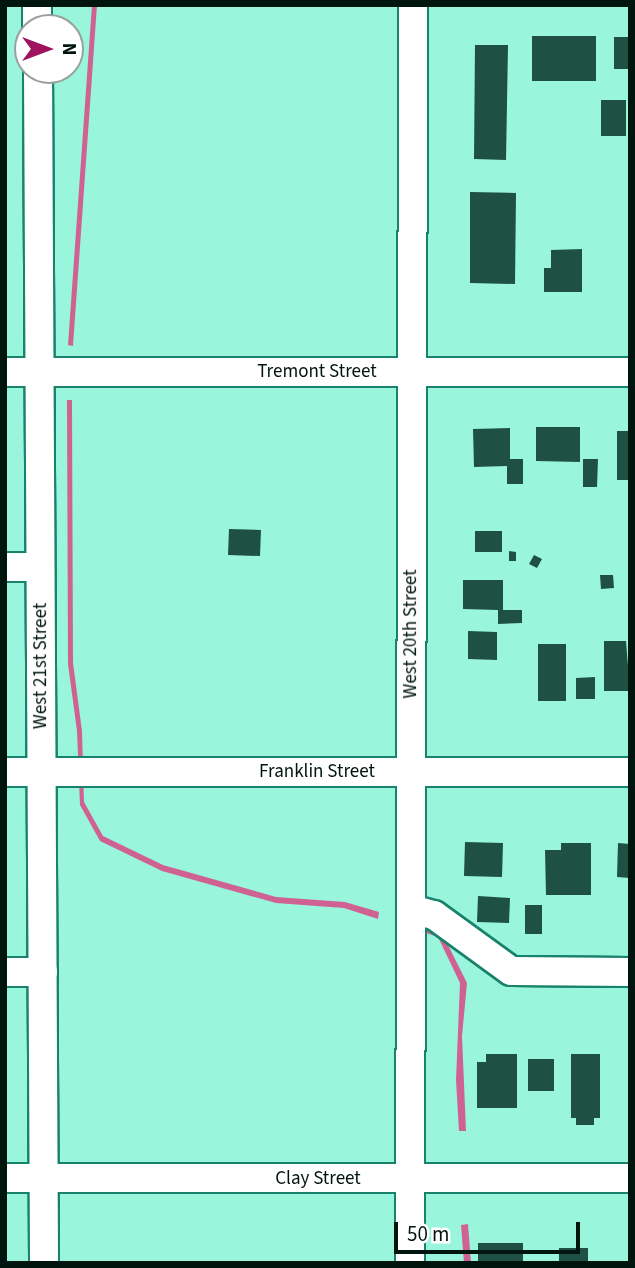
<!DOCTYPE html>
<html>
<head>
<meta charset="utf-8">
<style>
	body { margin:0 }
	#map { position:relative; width:635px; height:1268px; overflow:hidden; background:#99f6dc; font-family:"Source Sans 3",sans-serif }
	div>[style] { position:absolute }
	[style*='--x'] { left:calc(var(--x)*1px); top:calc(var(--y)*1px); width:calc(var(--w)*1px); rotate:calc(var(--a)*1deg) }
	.water>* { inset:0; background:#cf6293 }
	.building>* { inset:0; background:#1e5044 }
	.roads { filter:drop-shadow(2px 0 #18826c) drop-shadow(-2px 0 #18826c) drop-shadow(0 2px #18826c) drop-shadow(0 -2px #18826c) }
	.minor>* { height:28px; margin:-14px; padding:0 14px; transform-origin:14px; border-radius:14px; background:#fff }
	span { translate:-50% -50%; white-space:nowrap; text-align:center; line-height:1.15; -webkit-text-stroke:7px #fff; paint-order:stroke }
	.street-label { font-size:19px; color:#00150e }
	.frame { position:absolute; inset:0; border:7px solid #00150e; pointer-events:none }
	.north { position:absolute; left:14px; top:14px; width:70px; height:70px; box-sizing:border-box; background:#fff; border:2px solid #99a19f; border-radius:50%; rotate:90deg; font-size:19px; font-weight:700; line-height:28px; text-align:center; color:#00150e }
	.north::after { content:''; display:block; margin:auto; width:24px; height:32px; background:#9e1260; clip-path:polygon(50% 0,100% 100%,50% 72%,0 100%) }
	.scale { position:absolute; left:394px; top:1222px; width:186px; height:32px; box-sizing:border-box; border:4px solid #00150e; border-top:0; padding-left:9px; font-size:21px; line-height:24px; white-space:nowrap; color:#00150e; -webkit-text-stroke:5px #fff; paint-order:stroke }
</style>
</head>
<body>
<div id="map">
	<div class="water">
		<div style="clip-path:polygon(92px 5px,97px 5px,73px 346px,68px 345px)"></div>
		<div style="clip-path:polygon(67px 400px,72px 400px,73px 663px,82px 731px,84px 802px,103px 836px,163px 865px,276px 897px,345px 902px,379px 912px,378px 919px,344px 908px,276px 903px,162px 871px,100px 841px,80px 805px,77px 731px,68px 664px)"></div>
		<div style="clip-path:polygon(427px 927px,441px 931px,467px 983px,462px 1036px,466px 1131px,459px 1131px,456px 1080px,460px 983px,438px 937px,426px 933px)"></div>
		<div style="clip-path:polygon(468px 1224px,471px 1263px,464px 1263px,461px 1225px)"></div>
	</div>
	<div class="building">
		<div style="clip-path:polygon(532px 36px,596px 36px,596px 81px,532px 81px)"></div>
		<div style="clip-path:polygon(614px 37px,630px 37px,630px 69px,614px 69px)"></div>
		<div style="clip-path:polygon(475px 45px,508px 45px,506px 160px,474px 159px)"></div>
		<div style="clip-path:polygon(601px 100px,626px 100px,626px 136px,601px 136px)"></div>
		<div style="clip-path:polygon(470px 192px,516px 193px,515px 284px,470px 283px)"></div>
		<div style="clip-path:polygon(582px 249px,582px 292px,544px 292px,544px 268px,551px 268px,551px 250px)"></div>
		<div style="clip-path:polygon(536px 427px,580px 427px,580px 462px,536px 461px)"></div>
		<div style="clip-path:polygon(510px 428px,510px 459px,523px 459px,523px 484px,507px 484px,507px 466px,474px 467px,473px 429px)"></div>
		<div style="clip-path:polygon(617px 431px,630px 431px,630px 480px,617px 480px)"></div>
		<div style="clip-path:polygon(583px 459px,598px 459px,597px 487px,583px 487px)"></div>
		<div style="clip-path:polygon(229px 529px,261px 530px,260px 556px,228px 555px)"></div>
		<div style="clip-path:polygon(475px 531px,502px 531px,502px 552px,475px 552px)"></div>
		<div style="clip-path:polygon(509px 551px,516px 552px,516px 561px,509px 561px)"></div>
		<div style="clip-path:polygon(534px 555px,542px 559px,537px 568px,529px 564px)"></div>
		<div style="clip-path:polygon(600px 575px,613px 575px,614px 588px,601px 589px)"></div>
		<div style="clip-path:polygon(463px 580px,503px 580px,503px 610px,522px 610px,522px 623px,498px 624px,498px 610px,463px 609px)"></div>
		<div style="clip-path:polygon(468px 631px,497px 632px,497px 660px,468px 659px)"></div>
		<div style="clip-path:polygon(604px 641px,626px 641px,630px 691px,604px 691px)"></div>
		<div style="clip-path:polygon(538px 644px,566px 644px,566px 701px,538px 701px)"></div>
		<div style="clip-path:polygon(595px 677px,595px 699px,576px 699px,576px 678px)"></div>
		<div style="clip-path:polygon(465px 842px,503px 843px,502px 877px,464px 876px)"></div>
		<div style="clip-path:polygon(561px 843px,591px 843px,591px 895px,546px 895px,545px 850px,561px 850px)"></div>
		<div style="clip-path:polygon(618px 843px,630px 844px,630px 878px,617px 877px)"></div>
		<div style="clip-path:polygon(478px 896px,510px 898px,509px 923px,477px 922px)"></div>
		<div style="clip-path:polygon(525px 905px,542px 905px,542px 934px,525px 934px)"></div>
		<div style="clip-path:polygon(486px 1054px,517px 1054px,517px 1108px,477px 1108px,477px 1062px,486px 1062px)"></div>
		<div style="clip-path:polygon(571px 1054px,600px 1054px,600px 1118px,594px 1118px,594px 1125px,576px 1125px,576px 1118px,571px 1118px)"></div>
		<div style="clip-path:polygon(528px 1059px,554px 1059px,554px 1091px,528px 1091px)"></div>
		<div style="clip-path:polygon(478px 1243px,523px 1243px,523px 1263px,478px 1263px)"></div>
		<div style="clip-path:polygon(559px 1248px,588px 1248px,588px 1263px,559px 1263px)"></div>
	</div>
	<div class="roads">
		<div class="minor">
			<div style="--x:37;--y:5;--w:23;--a:90"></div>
			<div style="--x:38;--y:70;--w:1193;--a:89.71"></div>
			<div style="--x:5;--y:372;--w:625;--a:0"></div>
			<div style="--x:5;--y:567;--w:35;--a:0"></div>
			<div style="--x:5;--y:772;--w:625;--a:0"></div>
			<div style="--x:411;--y:909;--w:24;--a:15"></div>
			<div style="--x:434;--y:915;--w:95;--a:36"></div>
			<div style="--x:511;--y:971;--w:119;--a:0.5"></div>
			<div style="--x:5;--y:972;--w:38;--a:0"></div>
			<div style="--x:5;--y:1178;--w:625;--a:0"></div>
			<div style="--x:410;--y:1263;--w:1258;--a:-89.86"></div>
		</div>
	</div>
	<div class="street-label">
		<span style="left:317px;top:372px">Tremont Street</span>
		<span style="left:411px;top:634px;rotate:-90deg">West 20th Street</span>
		<span style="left:41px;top:666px;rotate:-90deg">West 21st Street</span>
		<span style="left:317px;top:772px">Franklin Street</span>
		<span style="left:318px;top:1179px">Clay Street</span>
	</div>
	<div class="frame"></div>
	<div class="north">N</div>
	<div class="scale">50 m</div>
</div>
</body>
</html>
